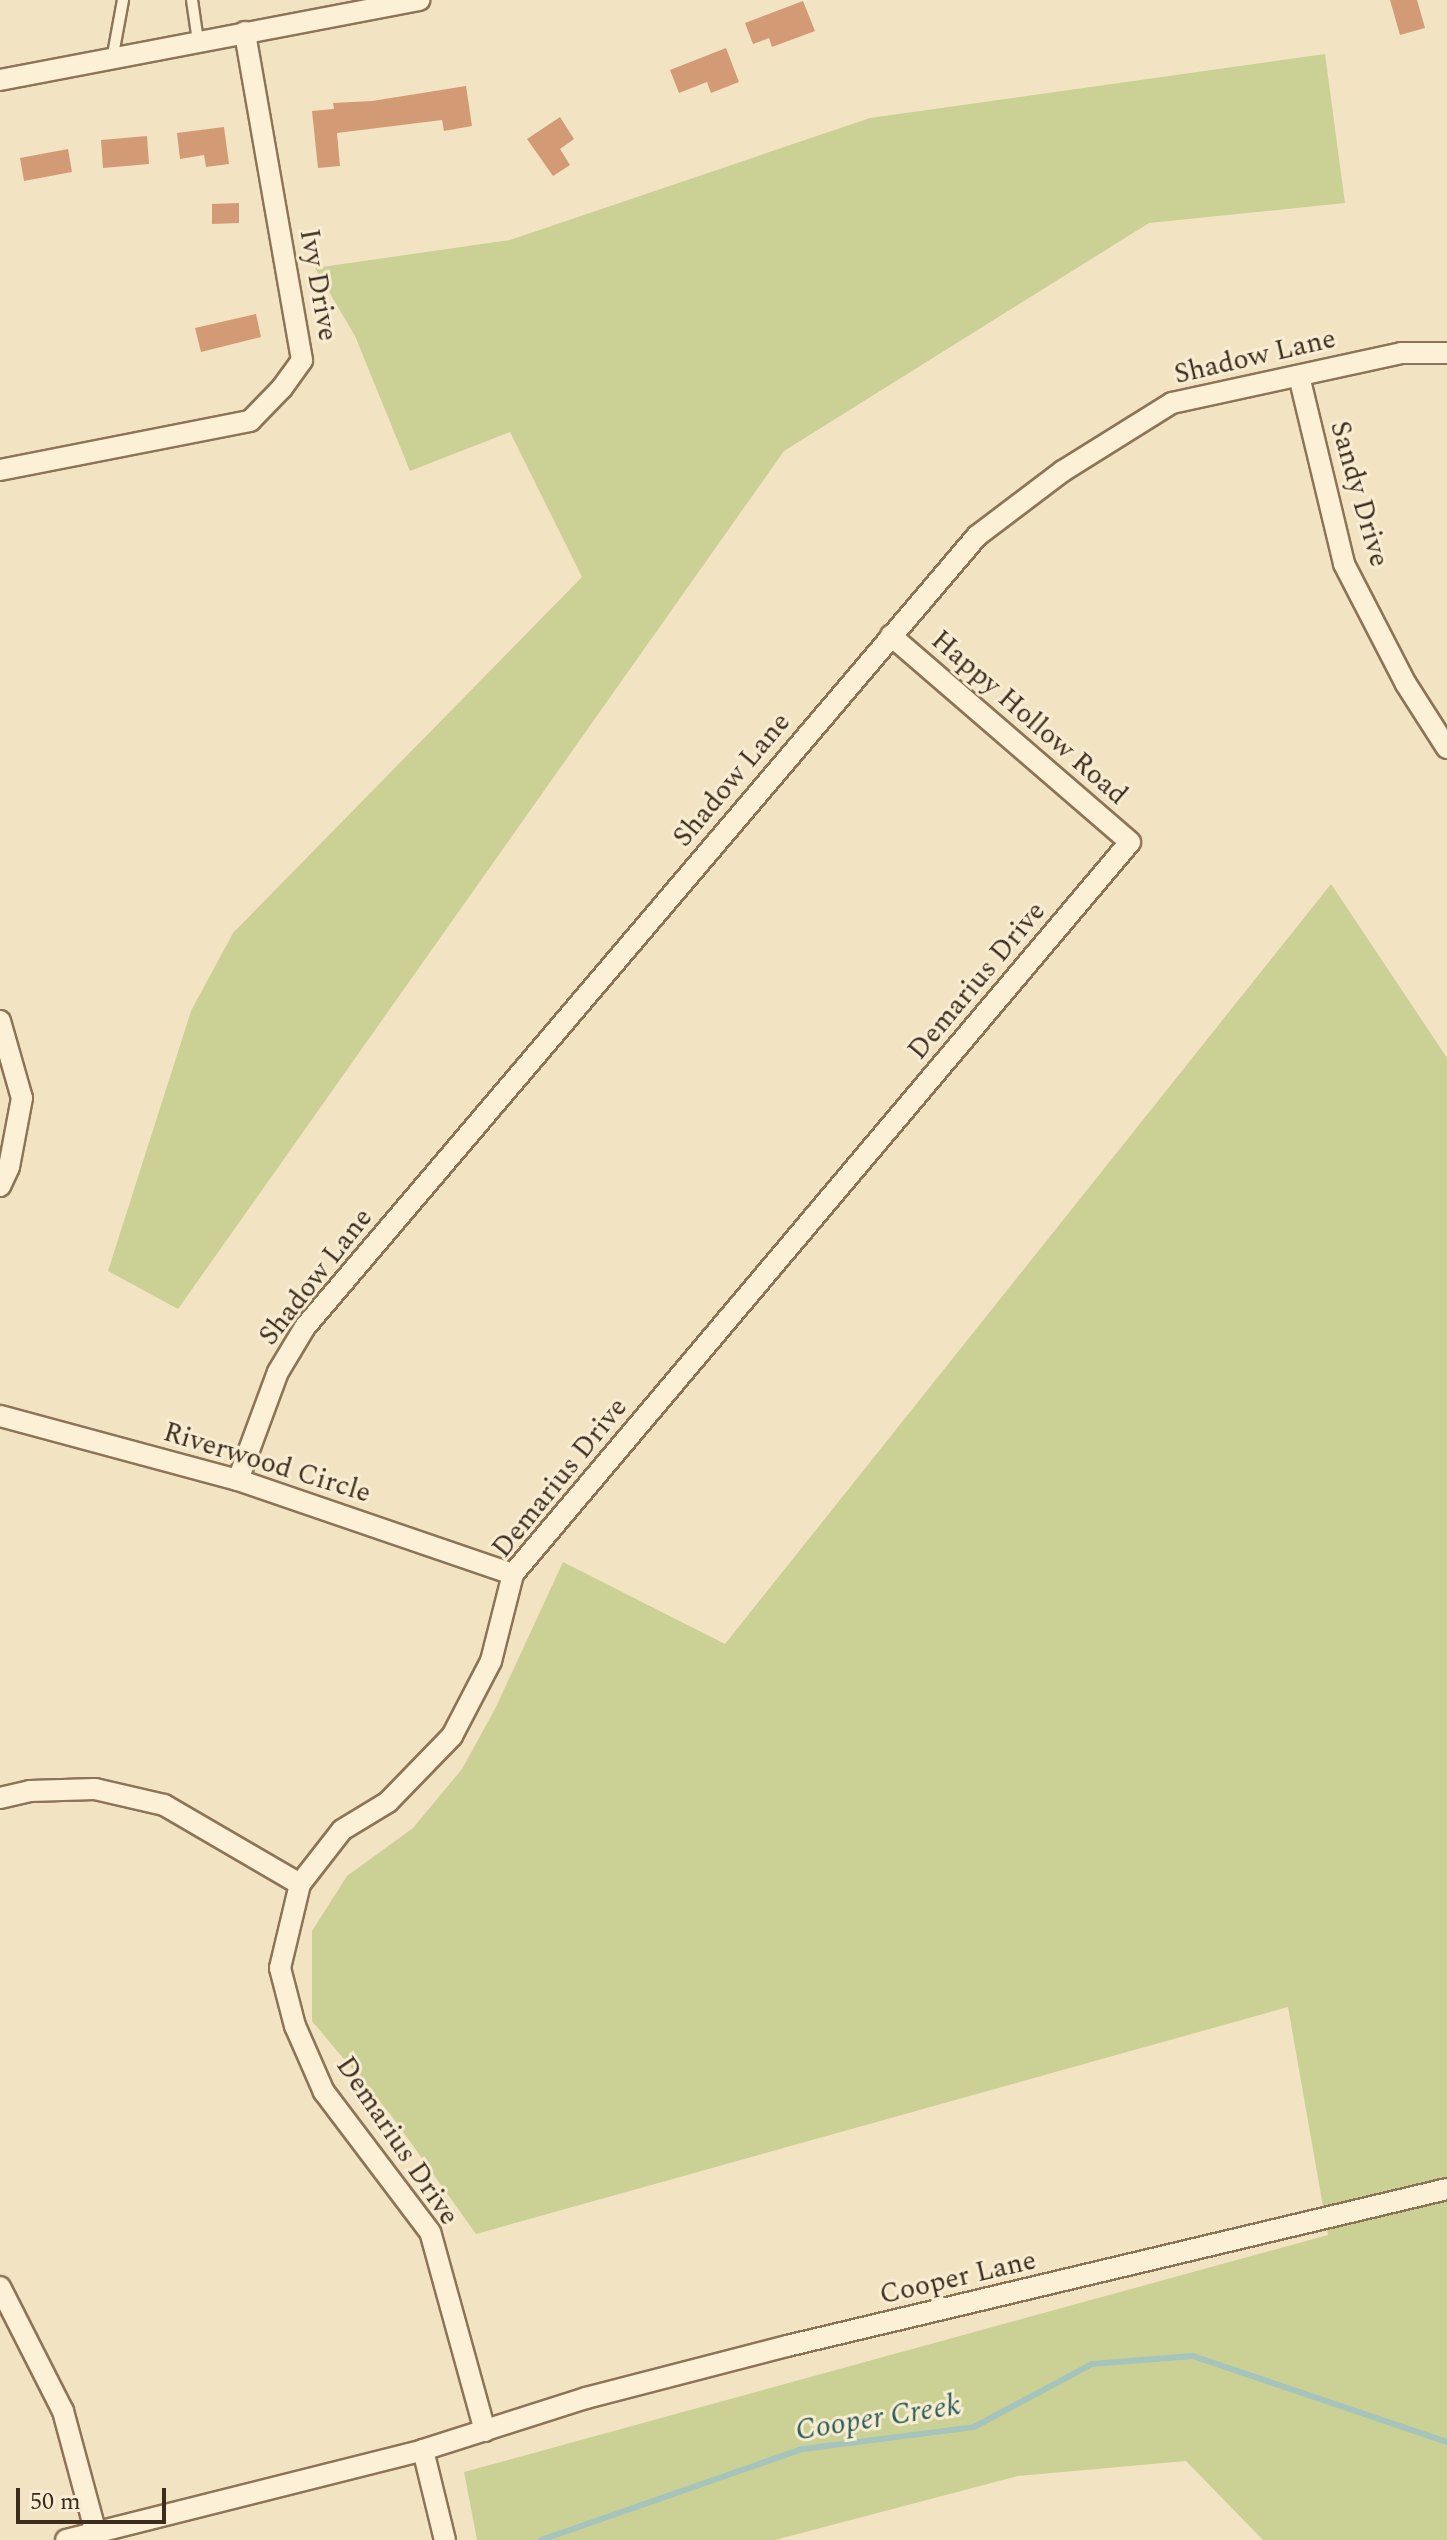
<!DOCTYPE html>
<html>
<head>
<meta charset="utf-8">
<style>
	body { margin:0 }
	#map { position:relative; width:1447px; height:2540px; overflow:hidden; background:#f2e3c2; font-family:Spectral,serif }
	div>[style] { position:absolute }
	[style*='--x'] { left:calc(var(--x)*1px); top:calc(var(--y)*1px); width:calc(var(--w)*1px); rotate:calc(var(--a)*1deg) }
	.green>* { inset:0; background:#cbd195 }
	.stream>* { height:6px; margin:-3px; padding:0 3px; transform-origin:3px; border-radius:3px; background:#a5c4bb }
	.building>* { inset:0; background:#d39b75 }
	.roads { filter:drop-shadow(2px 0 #8e7457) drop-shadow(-2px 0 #8e7457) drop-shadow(0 2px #8e7457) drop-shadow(0 -2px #8e7457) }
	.service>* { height:10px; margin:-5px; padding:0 5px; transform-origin:5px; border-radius:5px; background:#fcf0d7 }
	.minor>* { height:20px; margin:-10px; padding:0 10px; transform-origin:10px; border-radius:10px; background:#fcf0d7 }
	span { translate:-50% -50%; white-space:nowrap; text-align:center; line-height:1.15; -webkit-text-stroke:6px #f8edd3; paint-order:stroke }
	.street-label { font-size:28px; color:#3c2c1d }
	.water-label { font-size:30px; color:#2b5d59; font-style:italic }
	.scale { position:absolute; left:16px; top:2488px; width:150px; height:36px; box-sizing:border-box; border:4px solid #3c2c1d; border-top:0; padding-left:10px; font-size:24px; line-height:28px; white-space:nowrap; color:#3c2c1d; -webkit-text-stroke:6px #f8edd3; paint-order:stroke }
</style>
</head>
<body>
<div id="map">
	<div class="green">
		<div style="clip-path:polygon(1325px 54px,1345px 203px,1149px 223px,784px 451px,178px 1309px,108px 1271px,191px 1011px,233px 933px,582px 577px,510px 432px,410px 471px,355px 336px,315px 268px,510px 240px,870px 118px)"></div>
		<div style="clip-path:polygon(1331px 884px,1447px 1058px,1447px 2540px,1263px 2540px,1186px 2461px,1018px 2476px,775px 2540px,477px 2540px,464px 2472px,1328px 2235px,1288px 2007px,476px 2234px,391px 2115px,312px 2021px,312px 1931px,347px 1876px,413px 1828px,462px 1769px,495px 1709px,563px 1562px,725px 1644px)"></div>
	</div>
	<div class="stream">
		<div style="--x:541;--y:2540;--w:277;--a:-19.2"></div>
		<div style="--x:803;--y:2449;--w:172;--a:-7.3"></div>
		<div style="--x:974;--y:2427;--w:134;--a:-28.1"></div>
		<div style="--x:1092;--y:2364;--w:101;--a:-4.5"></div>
		<div style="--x:1193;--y:2356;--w:268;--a:18.7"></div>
	</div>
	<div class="building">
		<div style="clip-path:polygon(1390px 0,1417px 0,1425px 28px,1400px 35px)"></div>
		<div style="clip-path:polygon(803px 1px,815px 31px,772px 47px,769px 38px,753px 44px,745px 23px)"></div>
		<div style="clip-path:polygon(726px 48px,739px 82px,711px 93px,707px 82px,679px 93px,670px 70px)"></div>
		<div style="clip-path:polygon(466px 86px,472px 126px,444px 131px,442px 120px,337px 133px,340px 166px,318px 168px,312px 111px,334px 109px,333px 103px,372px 101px)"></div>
		<div style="clip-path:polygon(560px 117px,574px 139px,560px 149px,570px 165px,553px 176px,527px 139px)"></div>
		<div style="clip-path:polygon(224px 127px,229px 164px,206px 167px,204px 155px,180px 159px,177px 133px)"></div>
		<div style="clip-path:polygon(147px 136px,149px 164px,103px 168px,101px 140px)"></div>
		<div style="clip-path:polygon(68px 149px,72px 172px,24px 181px,20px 158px)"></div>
		<div style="clip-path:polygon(239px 203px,239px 223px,212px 224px,212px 204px)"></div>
		<div style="clip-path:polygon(256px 314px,261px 337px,201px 352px,195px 328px)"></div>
	</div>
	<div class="roads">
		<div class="service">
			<div style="--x:192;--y:0;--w:41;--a:81.7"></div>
			<div style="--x:112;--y:60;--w:61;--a:-79.6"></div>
		</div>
		<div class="minor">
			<div style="--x:0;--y:80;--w:427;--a:-10.8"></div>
			<div style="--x:1299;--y:376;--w:193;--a:76.5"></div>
			<div style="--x:1344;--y:564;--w:135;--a:62.7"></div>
			<div style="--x:1406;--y:684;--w:76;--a:57.4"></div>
			<div style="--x:0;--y:470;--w:255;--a:-11.1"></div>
			<div style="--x:250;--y:421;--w:46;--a:-45.9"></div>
			<div style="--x:282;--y:388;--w:34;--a:-54"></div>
			<div style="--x:302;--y:360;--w:333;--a:-99.9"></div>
			<div style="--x:0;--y:1021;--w:80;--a:74.1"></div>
			<div style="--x:22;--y:1098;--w:70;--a:100.7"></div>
			<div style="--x:9;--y:1167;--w:21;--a:115"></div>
			<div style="--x:0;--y:1416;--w:246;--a:15.1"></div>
			<div style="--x:238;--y:1480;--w:291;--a:18.9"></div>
			<div style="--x:238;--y:1480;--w:115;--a:-69.7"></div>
			<div style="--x:278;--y:1372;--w:52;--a:-59"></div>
			<div style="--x:305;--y:1327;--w:1038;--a:-49.65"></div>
			<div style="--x:977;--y:536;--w:108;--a:-37.1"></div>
			<div style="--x:1063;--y:471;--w:128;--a:-32"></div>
			<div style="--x:1172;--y:403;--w:234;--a:-12.3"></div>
			<div style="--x:1401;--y:353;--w:46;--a:0"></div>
			<div style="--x:0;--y:1798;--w:31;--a:-13"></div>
			<div style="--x:30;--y:1791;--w:65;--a:-1.8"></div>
			<div style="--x:95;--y:1789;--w:71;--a:13.1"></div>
			<div style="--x:164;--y:1805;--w:157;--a:30.2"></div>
			<div style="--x:0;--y:2287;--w:139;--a:63.1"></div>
			<div style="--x:63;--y:2411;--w:126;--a:74.9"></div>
			<div style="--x:485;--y:2431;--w:206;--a:-105.4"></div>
			<div style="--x:430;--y:2232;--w:176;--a:-127.1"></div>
			<div style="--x:324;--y:2092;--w:72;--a:-113.7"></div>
			<div style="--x:295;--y:2026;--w:60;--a:-104.5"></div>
			<div style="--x:280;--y:1968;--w:86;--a:-76.6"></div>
			<div style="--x:300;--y:1884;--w:68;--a:-52.1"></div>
			<div style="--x:342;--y:1830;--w:54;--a:-31.3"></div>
			<div style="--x:388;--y:1802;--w:92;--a:-45.9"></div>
			<div style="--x:452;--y:1736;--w:85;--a:-62.5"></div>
			<div style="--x:491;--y:1661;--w:90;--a:-75.8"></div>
			<div style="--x:513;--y:1574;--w:957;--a:-49.87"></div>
			<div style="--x:1130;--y:842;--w:316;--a:-139.2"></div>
			<div style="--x:423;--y:2450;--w:93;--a:76.3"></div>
			<div style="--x:66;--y:2540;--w:368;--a:-14.1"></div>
			<div style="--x:423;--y:2450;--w:171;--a:-17.7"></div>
			<div style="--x:586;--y:2398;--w:208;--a:-14.5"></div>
			<div style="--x:787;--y:2346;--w:678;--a:-13.38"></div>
		</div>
	</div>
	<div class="street-label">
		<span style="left:318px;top:285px;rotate:80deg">Ivy Drive</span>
		<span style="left:1255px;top:357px;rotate:-13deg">Shadow Lane</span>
		<span style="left:1359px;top:494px;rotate:74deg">Sandy Drive</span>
		<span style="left:1029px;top:718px;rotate:41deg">Happy Hollow Road</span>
		<span style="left:732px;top:780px;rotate:-50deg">Shadow Lane</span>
		<span style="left:977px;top:981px;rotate:-50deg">Demarius Drive</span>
		<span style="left:316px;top:1277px;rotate:-52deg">Shadow Lane</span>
		<span style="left:267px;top:1463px;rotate:17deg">Riverwood Circle</span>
		<span style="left:560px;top:1478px;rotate:-51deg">Demarius Drive</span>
		<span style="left:397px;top:2141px;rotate:56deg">Demarius Drive</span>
		<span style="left:958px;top:2278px;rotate:-13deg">Cooper Lane</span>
	</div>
	<div class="water-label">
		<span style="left:878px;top:2418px;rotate:-9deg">Cooper Creek</span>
	</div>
	<div class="scale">50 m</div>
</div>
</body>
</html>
